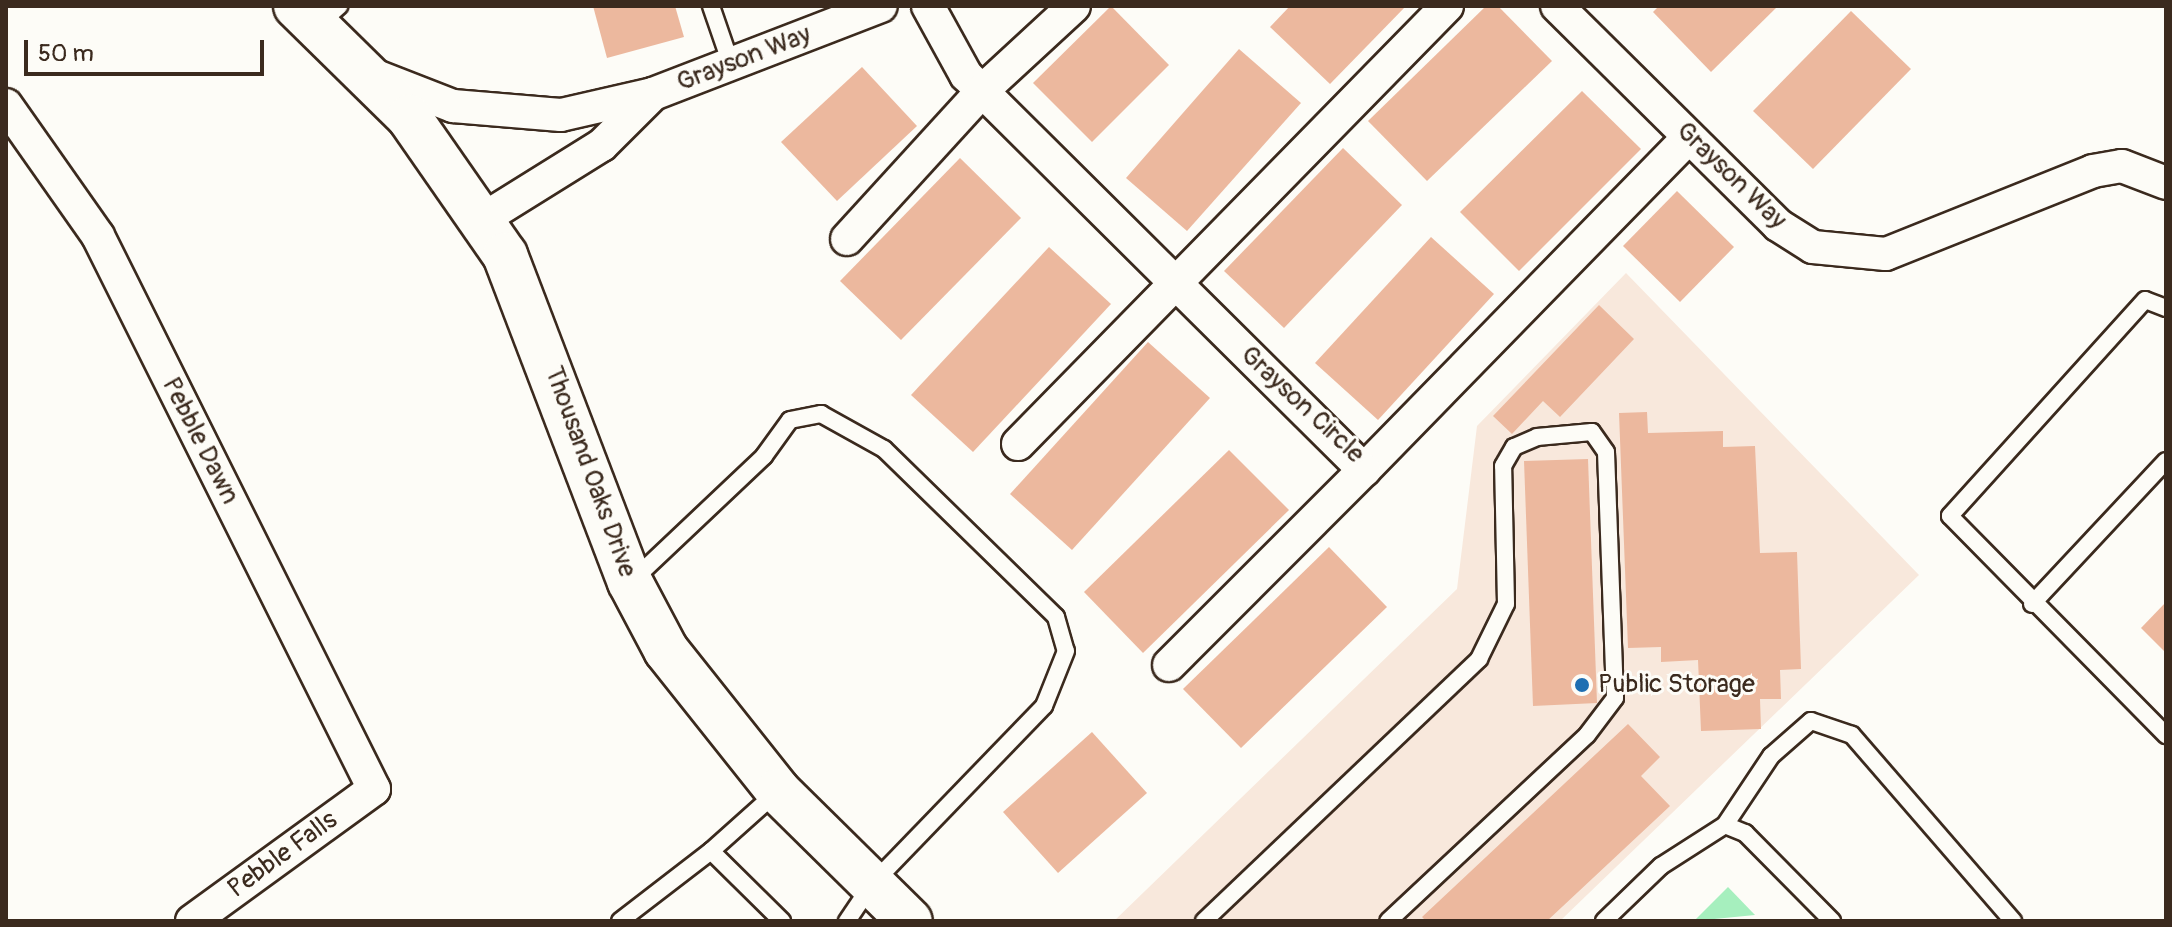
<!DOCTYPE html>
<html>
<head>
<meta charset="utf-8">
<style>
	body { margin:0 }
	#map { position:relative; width:2172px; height:927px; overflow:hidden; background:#fdfcf7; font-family:Pangolin,sans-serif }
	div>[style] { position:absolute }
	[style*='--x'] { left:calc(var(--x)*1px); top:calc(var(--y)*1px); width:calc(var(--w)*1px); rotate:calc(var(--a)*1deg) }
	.built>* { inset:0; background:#f8e8dc }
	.green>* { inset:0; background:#a6efbe }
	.building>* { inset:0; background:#ecb89e }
	.roads { filter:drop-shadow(2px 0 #3b2a1e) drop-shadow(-2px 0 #3b2a1e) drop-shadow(0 2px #3b2a1e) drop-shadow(0 -2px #3b2a1e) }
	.lane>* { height:16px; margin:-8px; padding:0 8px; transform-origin:8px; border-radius:8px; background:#fdfcf7 }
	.street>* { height:32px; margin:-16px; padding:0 16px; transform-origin:16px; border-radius:16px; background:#fdfcf7 }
	.secondary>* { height:44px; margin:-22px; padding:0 22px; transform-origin:22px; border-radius:22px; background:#fdfcf7 }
	.dots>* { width:22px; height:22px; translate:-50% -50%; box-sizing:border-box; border:4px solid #fdfcf7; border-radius:50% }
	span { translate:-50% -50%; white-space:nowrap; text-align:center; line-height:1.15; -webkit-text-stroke:6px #fdfcf7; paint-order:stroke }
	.street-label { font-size:26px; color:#3b2a1e }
	.poi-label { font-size:26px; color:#3b2a1e }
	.left { translate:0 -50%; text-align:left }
	.frame { position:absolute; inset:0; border:8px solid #3b2a1e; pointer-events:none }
	.scale { position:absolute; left:24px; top:40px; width:240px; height:36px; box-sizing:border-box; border:4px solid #3b2a1e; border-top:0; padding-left:10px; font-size:24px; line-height:28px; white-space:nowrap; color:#3b2a1e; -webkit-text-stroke:6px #fdfcf7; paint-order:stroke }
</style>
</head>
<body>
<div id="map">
	<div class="built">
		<div style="clip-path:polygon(1626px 273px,1919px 575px,1560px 921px,1114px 921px,1457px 589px,1477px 426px)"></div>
	</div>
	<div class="green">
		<div style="clip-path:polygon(1728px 887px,1755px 915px,1694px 921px)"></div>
	</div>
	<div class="building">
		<div style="clip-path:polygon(593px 6px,675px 6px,684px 37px,607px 58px)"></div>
		<div style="clip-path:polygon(1111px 6px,1169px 65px,1092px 142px,1033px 83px)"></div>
		<div style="clip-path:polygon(1290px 6px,1406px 6px,1330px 84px,1270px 27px)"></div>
		<div style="clip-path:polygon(1486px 6px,1498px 6px,1552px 61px,1427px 181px,1368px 121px)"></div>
		<div style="clip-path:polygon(1659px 6px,1778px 6px,1711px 72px,1653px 12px)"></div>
		<div style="clip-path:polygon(1851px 11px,1911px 69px,1813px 169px,1753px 111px)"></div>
		<div style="clip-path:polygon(1239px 49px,1301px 103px,1187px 231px,1126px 178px)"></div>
		<div style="clip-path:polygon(862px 67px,917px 126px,837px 201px,781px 142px)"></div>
		<div style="clip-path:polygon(1582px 91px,1641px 149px,1519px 271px,1460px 212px)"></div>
		<div style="clip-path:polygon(1343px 148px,1402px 205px,1284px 328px,1224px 271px)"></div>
		<div style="clip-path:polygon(960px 158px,1021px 218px,901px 340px,840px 281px)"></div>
		<div style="clip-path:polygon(1677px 191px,1734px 247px,1680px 302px,1623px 246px)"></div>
		<div style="clip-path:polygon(1431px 237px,1494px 294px,1378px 420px,1315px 363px)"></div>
		<div style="clip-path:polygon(1049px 247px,1111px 304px,973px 452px,911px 395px)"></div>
		<div style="clip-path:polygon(1599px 305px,1634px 339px,1560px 417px,1543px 401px,1512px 434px,1493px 416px)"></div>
		<div style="clip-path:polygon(1148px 342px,1210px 398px,1072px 550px,1010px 494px)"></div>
		<div style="clip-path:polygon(1647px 412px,1648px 433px,1723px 431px,1723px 447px,1755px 446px,1760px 553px,1797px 552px,1801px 669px,1780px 670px,1781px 699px,1760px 699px,1761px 729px,1701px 731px,1698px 660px,1661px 662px,1661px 647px,1628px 648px,1619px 413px)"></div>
		<div style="clip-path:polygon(1229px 450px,1289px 510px,1143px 653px,1084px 592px)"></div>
		<div style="clip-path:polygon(1588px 459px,1597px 703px,1533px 706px,1524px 461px)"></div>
		<div style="clip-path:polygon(1329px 547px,1387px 607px,1241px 748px,1183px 689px)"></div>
		<div style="clip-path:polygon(2166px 602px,2166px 653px,2141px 628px)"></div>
		<div style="clip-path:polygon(1628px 724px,1660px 757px,1641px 776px,1670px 806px,1547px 921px,1426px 921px,1422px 917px)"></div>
		<div style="clip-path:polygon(1092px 732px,1147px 793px,1058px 873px,1003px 812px)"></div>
	</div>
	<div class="roads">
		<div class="lane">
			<div style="--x:711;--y:6;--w:61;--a:71"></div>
			<div style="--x:317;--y:26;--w:30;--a:-42"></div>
			<div style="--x:2166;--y:308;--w:22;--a:-159"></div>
			<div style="--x:2145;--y:300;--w:291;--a:132.1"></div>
			<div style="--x:1950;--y:516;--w:308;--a:45.4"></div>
			<div style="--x:632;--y:581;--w:182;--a:-43.4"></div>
			<div style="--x:764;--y:456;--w:44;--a:-54.2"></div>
			<div style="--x:790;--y:420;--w:32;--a:-11"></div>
			<div style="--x:821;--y:414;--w:72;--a:29.1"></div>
			<div style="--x:884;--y:449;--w:240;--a:44.3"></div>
			<div style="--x:1056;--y:617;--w:35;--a:74"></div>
			<div style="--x:1066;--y:651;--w:59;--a:111.8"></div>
			<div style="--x:1044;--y:706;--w:248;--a:134"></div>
			<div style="--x:872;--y:884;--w:45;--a:124"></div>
			<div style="--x:2032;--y:604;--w:196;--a:-46.9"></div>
			<div style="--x:1725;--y:825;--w:83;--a:-56.3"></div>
			<div style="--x:1771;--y:756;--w:53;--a:-41.2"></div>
			<div style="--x:1811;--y:721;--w:43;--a:18.9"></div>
			<div style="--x:1852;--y:735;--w:246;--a:49.1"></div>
			<div style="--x:711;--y:851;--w:90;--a:-41.8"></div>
			<div style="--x:620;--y:921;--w:115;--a:-37.6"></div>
			<div style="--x:711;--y:851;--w:100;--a:44.6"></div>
			<div style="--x:1204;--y:921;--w:380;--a:-43.6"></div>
			<div style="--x:1479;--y:659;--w:61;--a:-63.9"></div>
			<div style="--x:1506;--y:604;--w:138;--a:-91.2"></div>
			<div style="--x:1503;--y:466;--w:22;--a:-60"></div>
			<div style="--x:1514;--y:447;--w:25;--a:-23"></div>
			<div style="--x:1537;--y:437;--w:55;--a:-5.2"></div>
			<div style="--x:1592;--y:432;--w:24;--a:55"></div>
			<div style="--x:1606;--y:452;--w:246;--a:87.9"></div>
			<div style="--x:1615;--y:698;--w:46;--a:127.1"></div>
			<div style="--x:1587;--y:735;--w:272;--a:136.9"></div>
			<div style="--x:1604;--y:921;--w:79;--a:-44"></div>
			<div style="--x:1661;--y:866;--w:76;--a:-32.6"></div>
			<div style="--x:1725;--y:825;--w:22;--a:22"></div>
			<div style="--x:1745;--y:833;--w:124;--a:45.3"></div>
		</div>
		<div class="street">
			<div style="--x:928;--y:6;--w:79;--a:61.2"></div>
			<div style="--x:966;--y:75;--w:561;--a:44.78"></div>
			<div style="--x:1364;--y:470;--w:465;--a:-45.7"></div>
			<div style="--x:1557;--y:6;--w:311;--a:44.7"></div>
			<div style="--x:1778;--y:225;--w:41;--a:32.2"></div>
			<div style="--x:1813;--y:247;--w:73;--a:5.5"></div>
			<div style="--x:1886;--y:254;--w:223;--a:-21.8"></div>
			<div style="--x:2093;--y:171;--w:29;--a:-10"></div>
			<div style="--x:2122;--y:166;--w:47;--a:21.1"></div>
			<div style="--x:373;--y:75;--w:86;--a:21.2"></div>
			<div style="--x:453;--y:106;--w:108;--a:4.8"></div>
			<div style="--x:561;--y:115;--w:94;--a:-12.9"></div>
			<div style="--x:653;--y:94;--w:244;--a:-21.1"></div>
			<div style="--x:6;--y:105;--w:160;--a:54.9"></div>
			<div style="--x:98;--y:236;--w:618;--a:63.48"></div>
			<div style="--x:374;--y:789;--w:225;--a:144"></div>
			<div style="--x:483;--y:219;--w:140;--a:-31.9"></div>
			<div style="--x:602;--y:145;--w:72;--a:-45"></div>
			<div style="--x:847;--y:239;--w:200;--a:-47.6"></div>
			<div style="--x:982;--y:91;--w:125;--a:-42.7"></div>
			<div style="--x:1018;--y:444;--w:613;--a:-45.59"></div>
			<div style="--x:1169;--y:665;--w:276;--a:-45"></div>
		</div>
		<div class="secondary">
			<div style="--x:296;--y:6;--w:158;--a:44.5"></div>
			<div style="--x:409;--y:117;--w:168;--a:55.2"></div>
			<div style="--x:505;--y:255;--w:350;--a:69.1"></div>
			<div style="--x:630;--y:582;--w:77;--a:62.1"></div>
			<div style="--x:666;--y:650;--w:180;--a:51.5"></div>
			<div style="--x:778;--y:791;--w:185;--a:44.6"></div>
		</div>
	</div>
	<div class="dots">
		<div style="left:1582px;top:685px;background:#1f6fb2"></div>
	</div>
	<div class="street-label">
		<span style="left:744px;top:59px;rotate:-21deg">Grayson Way</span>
		<span style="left:1731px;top:176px;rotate:44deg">Grayson Way</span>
		<span style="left:1302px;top:405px;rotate:43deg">Grayson Circle</span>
		<span style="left:200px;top:441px;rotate:63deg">Pebble Dawn</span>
		<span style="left:590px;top:472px;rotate:70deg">Thousand Oaks Drive</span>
		<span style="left:283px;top:855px;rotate:-36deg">Pebble Falls</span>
	</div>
	<div class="poi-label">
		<span class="left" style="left:1598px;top:685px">Public Storage</span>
	</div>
	<div class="frame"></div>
	<div class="scale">50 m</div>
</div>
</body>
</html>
